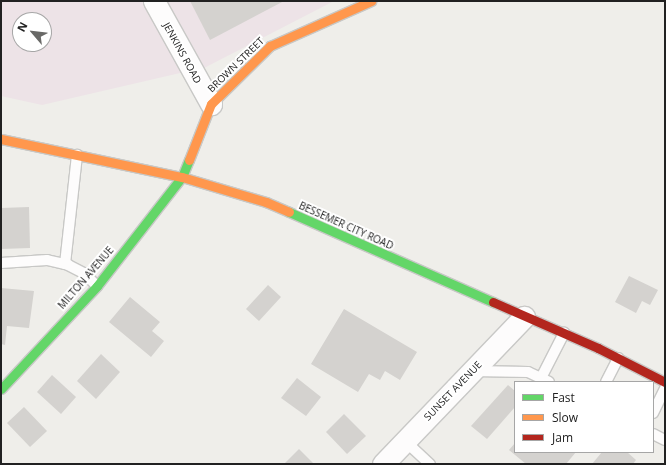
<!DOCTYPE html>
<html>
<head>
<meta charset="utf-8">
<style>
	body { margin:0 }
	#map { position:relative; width:666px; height:465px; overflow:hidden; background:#efeeea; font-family:"Open Sans",sans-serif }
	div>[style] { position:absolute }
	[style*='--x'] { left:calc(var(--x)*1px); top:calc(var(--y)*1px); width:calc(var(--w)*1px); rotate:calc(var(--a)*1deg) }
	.industrial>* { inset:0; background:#ede3e7 }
	.building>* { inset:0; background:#d4d2cf }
	.roads { filter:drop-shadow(1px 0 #c8c8c6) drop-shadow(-1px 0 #c8c8c6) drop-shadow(0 1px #c8c8c6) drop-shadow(0 -1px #c8c8c6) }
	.lane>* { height:10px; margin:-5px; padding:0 5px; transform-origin:5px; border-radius:5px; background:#fdfcfc }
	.street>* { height:21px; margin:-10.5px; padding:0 10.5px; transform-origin:10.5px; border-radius:10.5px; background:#fdfcfc }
	.fast>* { height:9px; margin:-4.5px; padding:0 4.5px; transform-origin:4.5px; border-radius:4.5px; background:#63d668 }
	.slow>* { height:9px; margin:-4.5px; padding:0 4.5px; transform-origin:4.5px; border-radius:4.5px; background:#ff974d }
	.jam>* { height:9px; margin:-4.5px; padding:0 4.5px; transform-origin:4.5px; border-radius:4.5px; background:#b3261e }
	span { translate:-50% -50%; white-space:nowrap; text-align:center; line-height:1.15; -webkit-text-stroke:4px #fff; paint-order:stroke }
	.street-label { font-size:10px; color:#212121 }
	.frame { position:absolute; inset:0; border:2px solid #212121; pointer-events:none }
	.legend { position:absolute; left:514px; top:381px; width:140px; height:72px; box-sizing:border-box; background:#fff; border:1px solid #a6a6a6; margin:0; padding:5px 7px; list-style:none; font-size:12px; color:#212121 }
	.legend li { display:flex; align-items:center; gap:8px; height:20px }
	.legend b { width:20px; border:1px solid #a6a6a6 }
	.north { position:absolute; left:12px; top:12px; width:40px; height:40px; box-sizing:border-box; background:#fff; border:1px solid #a6a6a6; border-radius:50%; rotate:298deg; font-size:11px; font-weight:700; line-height:16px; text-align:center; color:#212121 }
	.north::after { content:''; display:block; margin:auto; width:14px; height:18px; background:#696967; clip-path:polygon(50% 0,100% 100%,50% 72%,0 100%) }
</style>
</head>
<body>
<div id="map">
	<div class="industrial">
		<div style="clip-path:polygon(evenodd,1px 1px,334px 1px,206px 67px,42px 105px,1px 96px,1px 1px,20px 20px,44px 20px,44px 44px,20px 44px,20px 20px)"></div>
	</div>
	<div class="building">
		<div style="clip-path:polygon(190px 1px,284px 1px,210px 40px)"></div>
		<div style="clip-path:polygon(29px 207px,30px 248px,1px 249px,1px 208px)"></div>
		<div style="clip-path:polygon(629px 276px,658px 290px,650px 305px,642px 301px,636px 313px,615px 302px)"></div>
		<div style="clip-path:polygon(268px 285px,281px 297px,259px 321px,246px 309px)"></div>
		<div style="clip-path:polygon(1px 288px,34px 291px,29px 328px,7px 326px,5px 345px,1px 344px)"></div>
		<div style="clip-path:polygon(130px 297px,160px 322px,152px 331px,164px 341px,151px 357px,109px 322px)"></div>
		<div style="clip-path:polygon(344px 309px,417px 352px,400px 380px,385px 371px,380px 380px,369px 374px,358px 392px,311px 364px)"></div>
		<div style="clip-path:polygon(101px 354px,120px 372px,96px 399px,77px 381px)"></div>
		<div style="clip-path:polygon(52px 375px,76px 397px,61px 414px,37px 392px)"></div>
		<div style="clip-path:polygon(297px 378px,321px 397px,306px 416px,281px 398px)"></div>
		<div style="clip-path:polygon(508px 385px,515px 391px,515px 407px,487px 439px,471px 426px)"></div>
		<div style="clip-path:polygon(24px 407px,47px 431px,30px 447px,7px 423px)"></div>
		<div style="clip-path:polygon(344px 414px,366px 436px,347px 454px,326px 432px)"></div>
		<div style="clip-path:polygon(515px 443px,515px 452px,576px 452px,566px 464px,526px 464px,509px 450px)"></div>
		<div style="clip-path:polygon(299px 449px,314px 464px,284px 464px)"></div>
		<div style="clip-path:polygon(602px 452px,627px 452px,636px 460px,633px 464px,592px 464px)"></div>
	</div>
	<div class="roads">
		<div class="lane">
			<div style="--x:1;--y:263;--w:46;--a:-3.7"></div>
			<div style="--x:47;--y:260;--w:22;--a:13"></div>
			<div style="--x:68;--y:265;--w:18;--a:27"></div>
			<div style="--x:84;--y:273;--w:18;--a:45"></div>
			<div style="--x:65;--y:264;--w:110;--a:-83.7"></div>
			<div style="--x:473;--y:371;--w:55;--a:1"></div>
			<div style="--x:528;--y:372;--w:23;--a:25"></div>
			<div style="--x:541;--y:378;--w:51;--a:-62.9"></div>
			<div style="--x:606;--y:382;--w:27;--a:-63"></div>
			<div style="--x:653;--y:413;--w:28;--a:-64"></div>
			<div style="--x:653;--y:434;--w:13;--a:27"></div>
			<div style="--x:405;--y:441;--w:34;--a:43"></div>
		</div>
		<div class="street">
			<div style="--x:154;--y:1;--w:118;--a:61"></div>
			<div style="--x:383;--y:464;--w:204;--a:-46.2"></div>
		</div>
		<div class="fast">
			<div style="--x:289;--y:212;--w:223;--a:23.8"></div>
			<div style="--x:1;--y:389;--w:141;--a:-47"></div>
			<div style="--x:97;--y:286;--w:138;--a:-52.1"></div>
			<div style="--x:182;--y:177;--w:18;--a:-68"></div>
		</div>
		<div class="slow">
			<div style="--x:1;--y:139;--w:185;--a:11.9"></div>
			<div style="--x:182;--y:177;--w:88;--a:16.6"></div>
			<div style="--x:266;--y:202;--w:25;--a:23"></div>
			<div style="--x:189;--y:160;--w:60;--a:-68.6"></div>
			<div style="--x:211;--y:104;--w:83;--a:-44.5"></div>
			<div style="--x:270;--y:46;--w:111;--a:-24"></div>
		</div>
		<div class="jam">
			<div style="--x:493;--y:302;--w:115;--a:23.7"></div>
			<div style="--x:598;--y:348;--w:75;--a:26.9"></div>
		</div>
	</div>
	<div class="street-label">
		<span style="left:182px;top:53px;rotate:61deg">JENKINS ROAD</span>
		<span style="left:236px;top:65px;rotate:-44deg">BROWN STREET</span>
		<span style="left:346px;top:226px;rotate:24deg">BESSEMER CITY ROAD</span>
		<span style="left:86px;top:278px;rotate:-49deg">MILTON AVENUE</span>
		<span style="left:453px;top:391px;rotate:-46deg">SUNSET AVENUE</span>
	</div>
	<div class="frame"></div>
	<ul class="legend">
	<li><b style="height:5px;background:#63d668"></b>Fast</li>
	<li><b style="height:5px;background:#ff974d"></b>Slow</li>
	<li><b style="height:5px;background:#b3261e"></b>Jam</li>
	</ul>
	<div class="north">N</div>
</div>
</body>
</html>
